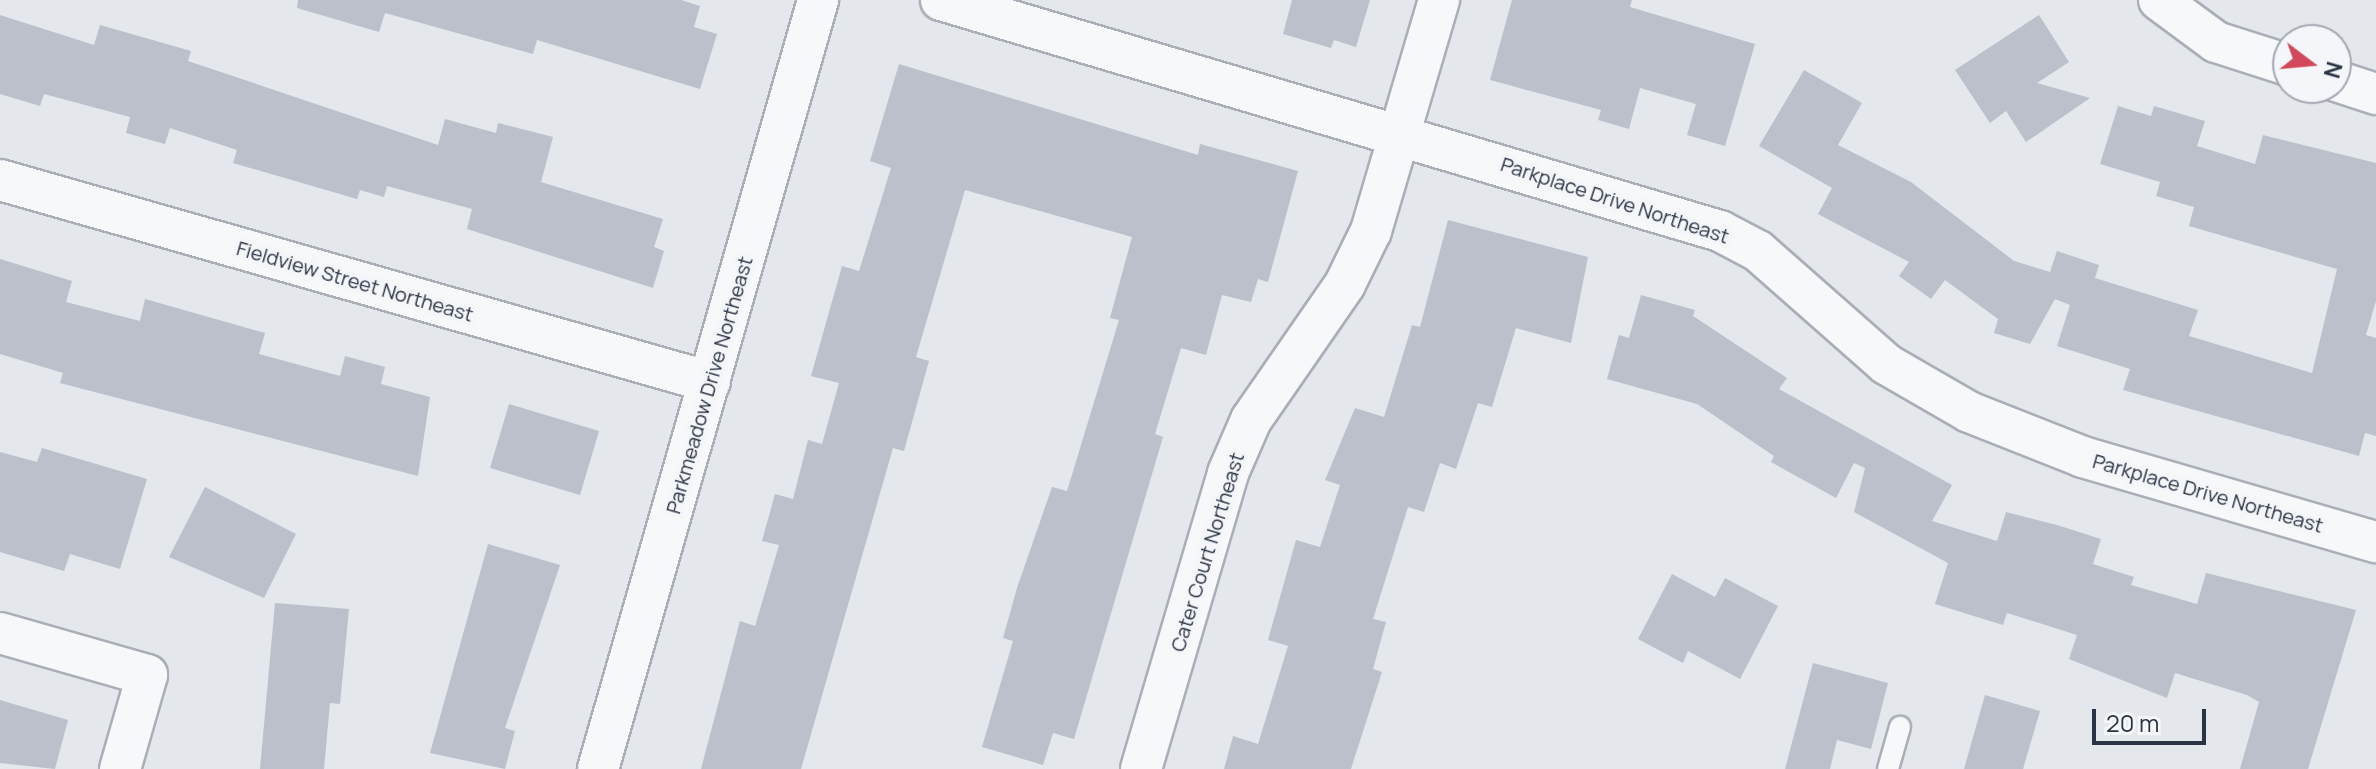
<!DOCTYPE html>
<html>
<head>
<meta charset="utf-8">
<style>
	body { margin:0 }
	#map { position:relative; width:2376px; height:769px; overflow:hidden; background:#e4e7ec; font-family:Manrope,sans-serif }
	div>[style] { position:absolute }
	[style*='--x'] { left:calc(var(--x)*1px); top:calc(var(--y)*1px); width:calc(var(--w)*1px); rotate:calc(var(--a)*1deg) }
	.building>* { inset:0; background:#bbc0ca }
	.roads { filter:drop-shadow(2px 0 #a9aeb7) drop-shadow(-2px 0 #a9aeb7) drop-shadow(0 2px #a9aeb7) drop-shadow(0 -2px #a9aeb7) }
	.service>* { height:20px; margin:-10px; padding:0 10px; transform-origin:10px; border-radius:10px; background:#f7f8fa }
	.minor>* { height:40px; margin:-20px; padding:0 20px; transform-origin:20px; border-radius:20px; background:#f7f8fa }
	span { translate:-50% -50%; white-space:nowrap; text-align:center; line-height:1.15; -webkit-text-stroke:8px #f4f6f9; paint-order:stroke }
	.street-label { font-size:20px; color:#2b3445 }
	.north { position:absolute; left:2272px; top:24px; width:80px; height:80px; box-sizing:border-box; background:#f4f6f9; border:2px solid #a4a8b1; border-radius:50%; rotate:106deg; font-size:22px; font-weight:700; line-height:32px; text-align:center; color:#2b3445 }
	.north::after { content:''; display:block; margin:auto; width:28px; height:36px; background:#d1495b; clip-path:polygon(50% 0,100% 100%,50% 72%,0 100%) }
	.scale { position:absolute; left:2092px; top:709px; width:114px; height:36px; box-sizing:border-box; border:4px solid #2b3445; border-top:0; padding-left:10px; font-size:24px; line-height:28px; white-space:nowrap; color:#2b3445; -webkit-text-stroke:6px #f4f6f9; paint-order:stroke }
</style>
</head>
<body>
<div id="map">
	<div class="building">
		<div style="clip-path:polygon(298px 0,681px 0,700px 6px,694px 27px,717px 34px,700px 89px,537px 40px,533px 54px,385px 13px,379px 32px,297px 8px)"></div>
		<div style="clip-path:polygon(1292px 0,1370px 0,1356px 47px,1334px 40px,1331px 48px,1283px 34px)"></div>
		<div style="clip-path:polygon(1512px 0,1632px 0,1630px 7px,1755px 44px,1725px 146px,1687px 135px,1696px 104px,1640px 88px,1629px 129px,1598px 120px,1601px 110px,1490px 80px)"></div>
		<div style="clip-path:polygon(0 15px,94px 45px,100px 25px,191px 51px,188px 61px,438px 145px,445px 119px,496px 133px,498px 123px,553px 137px,541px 182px,663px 219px,654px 247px,664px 251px,653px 288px,467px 229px,472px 209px,387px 186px,384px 197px,360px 190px,357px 199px,233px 163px,237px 150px,170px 128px,165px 144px,126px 133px,130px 117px,44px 94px,40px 106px,0 94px)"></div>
		<div style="clip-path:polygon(2039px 15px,2069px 62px,2037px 83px,2090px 98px,2026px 142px,2006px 111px,1990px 123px,1955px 70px)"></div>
		<div style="clip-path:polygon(899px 64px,1198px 155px,1200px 144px,1298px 171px,1268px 282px,1258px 279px,1251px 302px,1222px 295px,1206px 355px,1181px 348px,1155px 434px,1163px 437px,1074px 739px,1053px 733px,1043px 765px,982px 747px,1013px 641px,1003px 638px,1017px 588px,1052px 487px,1067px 491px,1119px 320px,1110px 318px,1132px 237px,965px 190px,916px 357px,929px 361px,904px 451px,893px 448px,801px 769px,701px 769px,740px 621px,755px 626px,779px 545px,762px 541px,775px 494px,793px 499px,808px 440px,822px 444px,839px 383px,811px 376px,842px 266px,859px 271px,891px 168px,870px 161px)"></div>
		<div style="clip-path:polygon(1804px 70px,1862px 103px,1838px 145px,1911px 182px,2014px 261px,2050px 272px,2057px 251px,2099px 265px,2095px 278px,2198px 310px,2189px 336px,2312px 373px,2337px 269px,2189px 226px,2194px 207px,2156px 196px,2160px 182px,2100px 164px,2118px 106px,2151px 116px,2154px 106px,2205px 121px,2197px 146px,2255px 164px,2263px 135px,2376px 163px,2376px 301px,2366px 335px,2376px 338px,2376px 436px,2365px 433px,2359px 456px,2123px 390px,2130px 369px,2057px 346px,2070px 305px,2055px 299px,2030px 344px,1994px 333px,1998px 319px,1945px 280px,1931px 299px,1899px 276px,1909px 262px,1818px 214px,1832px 188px,1759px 146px)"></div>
		<div style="clip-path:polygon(1448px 220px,1588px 257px,1571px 343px,1516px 328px,1492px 407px,1478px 403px,1456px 469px,1440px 463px,1424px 512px,1408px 507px,1373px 619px,1386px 622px,1373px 669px,1382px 672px,1351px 769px,1224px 769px,1233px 736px,1258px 744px,1288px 646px,1268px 640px,1296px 540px,1320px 547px,1340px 485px,1325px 480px,1355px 408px,1384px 417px,1412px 325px,1420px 327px)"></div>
		<div style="clip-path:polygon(0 259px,72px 281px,66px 302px,140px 321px,145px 299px,265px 333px,259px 354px,340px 376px,345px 356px,385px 367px,381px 384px,430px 397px,418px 476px,60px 383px,63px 373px,0 354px)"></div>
		<div style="clip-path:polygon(1641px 295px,1695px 310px,1693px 316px,1787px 378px,1779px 389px,1952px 485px,1932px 521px,1997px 541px,2006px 512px,2057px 525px,2101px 539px,2093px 564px,2134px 577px,2131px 585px,2197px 604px,2206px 573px,2356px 610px,2308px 769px,2240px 769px,2259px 702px,2247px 695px,2175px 673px,2167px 698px,2069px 659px,2077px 635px,2007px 613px,2003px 625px,1935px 604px,1948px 563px,1854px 512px,1865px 468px,1854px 463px,1836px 498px,1771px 462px,1774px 456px,1697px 404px,1607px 379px,1619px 335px,1629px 338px)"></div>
		<div style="clip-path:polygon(509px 404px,599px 431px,580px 495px,490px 468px)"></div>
		<div style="clip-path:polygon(42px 448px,147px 479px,120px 569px,70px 554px,64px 571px,0 552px,0 452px,37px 462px)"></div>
		<div style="clip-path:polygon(205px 487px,296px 534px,264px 598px,169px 557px)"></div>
		<div style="clip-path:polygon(488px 544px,560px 565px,505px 728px,515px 731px,505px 769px,430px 753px)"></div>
		<div style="clip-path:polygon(1672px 574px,1715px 597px,1725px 578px,1778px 606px,1740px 679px,1688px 651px,1683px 663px,1638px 639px)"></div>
		<div style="clip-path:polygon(275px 603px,349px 609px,340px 704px,330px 703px,324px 769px,260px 769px)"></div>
		<div style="clip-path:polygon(1813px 663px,1888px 683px,1871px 749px,1837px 740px,1830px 769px,1785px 769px)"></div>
		<div style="clip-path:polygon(1985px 695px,2040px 711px,2023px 769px,1964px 769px)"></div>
		<div style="clip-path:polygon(0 700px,68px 720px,55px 769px,0 763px)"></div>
	</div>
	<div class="roads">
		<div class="service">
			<div style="--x:1888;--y:769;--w:44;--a:-74.1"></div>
		</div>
		<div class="minor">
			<div style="--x:941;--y:0;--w:813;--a:16.52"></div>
			<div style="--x:1720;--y:231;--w:43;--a:27.8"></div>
			<div style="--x:1758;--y:251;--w:171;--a:41.4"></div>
			<div style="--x:1886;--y:364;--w:96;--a:30"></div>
			<div style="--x:1969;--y:412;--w:123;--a:21.5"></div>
			<div style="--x:2083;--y:457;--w:305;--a:16.2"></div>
			<div style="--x:2159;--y:0;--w:71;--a:36.4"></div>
			<div style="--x:2216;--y:42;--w:76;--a:17.7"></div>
			<div style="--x:2336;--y:81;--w:42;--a:18"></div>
			<div style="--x:0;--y:180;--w:738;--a:15.88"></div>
			<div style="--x:0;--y:633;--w:153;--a:15.9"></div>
			<div style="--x:147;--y:675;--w:98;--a:106"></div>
			<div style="--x:598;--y:769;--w:800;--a:-74.03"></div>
			<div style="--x:1141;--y:769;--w:309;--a:-73.6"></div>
			<div style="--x:1228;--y:473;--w:58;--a:-66.5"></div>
			<div style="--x:1251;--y:420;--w:165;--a:-55.3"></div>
			<div style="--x:1345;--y:284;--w:59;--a:-63.9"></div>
			<div style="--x:1371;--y:231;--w:241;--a:-73.6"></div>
		</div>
	</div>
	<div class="street-label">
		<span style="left:1615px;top:200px;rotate:18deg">Parkplace Drive Northeast</span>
		<span style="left:355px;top:281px;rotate:16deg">Fieldview Street Northeast</span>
		<span style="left:709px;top:385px;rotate:-74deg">Parkmeadow Drive Northeast</span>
		<span style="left:2208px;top:493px;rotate:16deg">Parkplace Drive Northeast</span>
		<span style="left:1207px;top:552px;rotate:-73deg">Cater Court Northeast</span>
	</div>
	<div class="north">N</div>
	<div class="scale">20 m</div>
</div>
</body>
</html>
